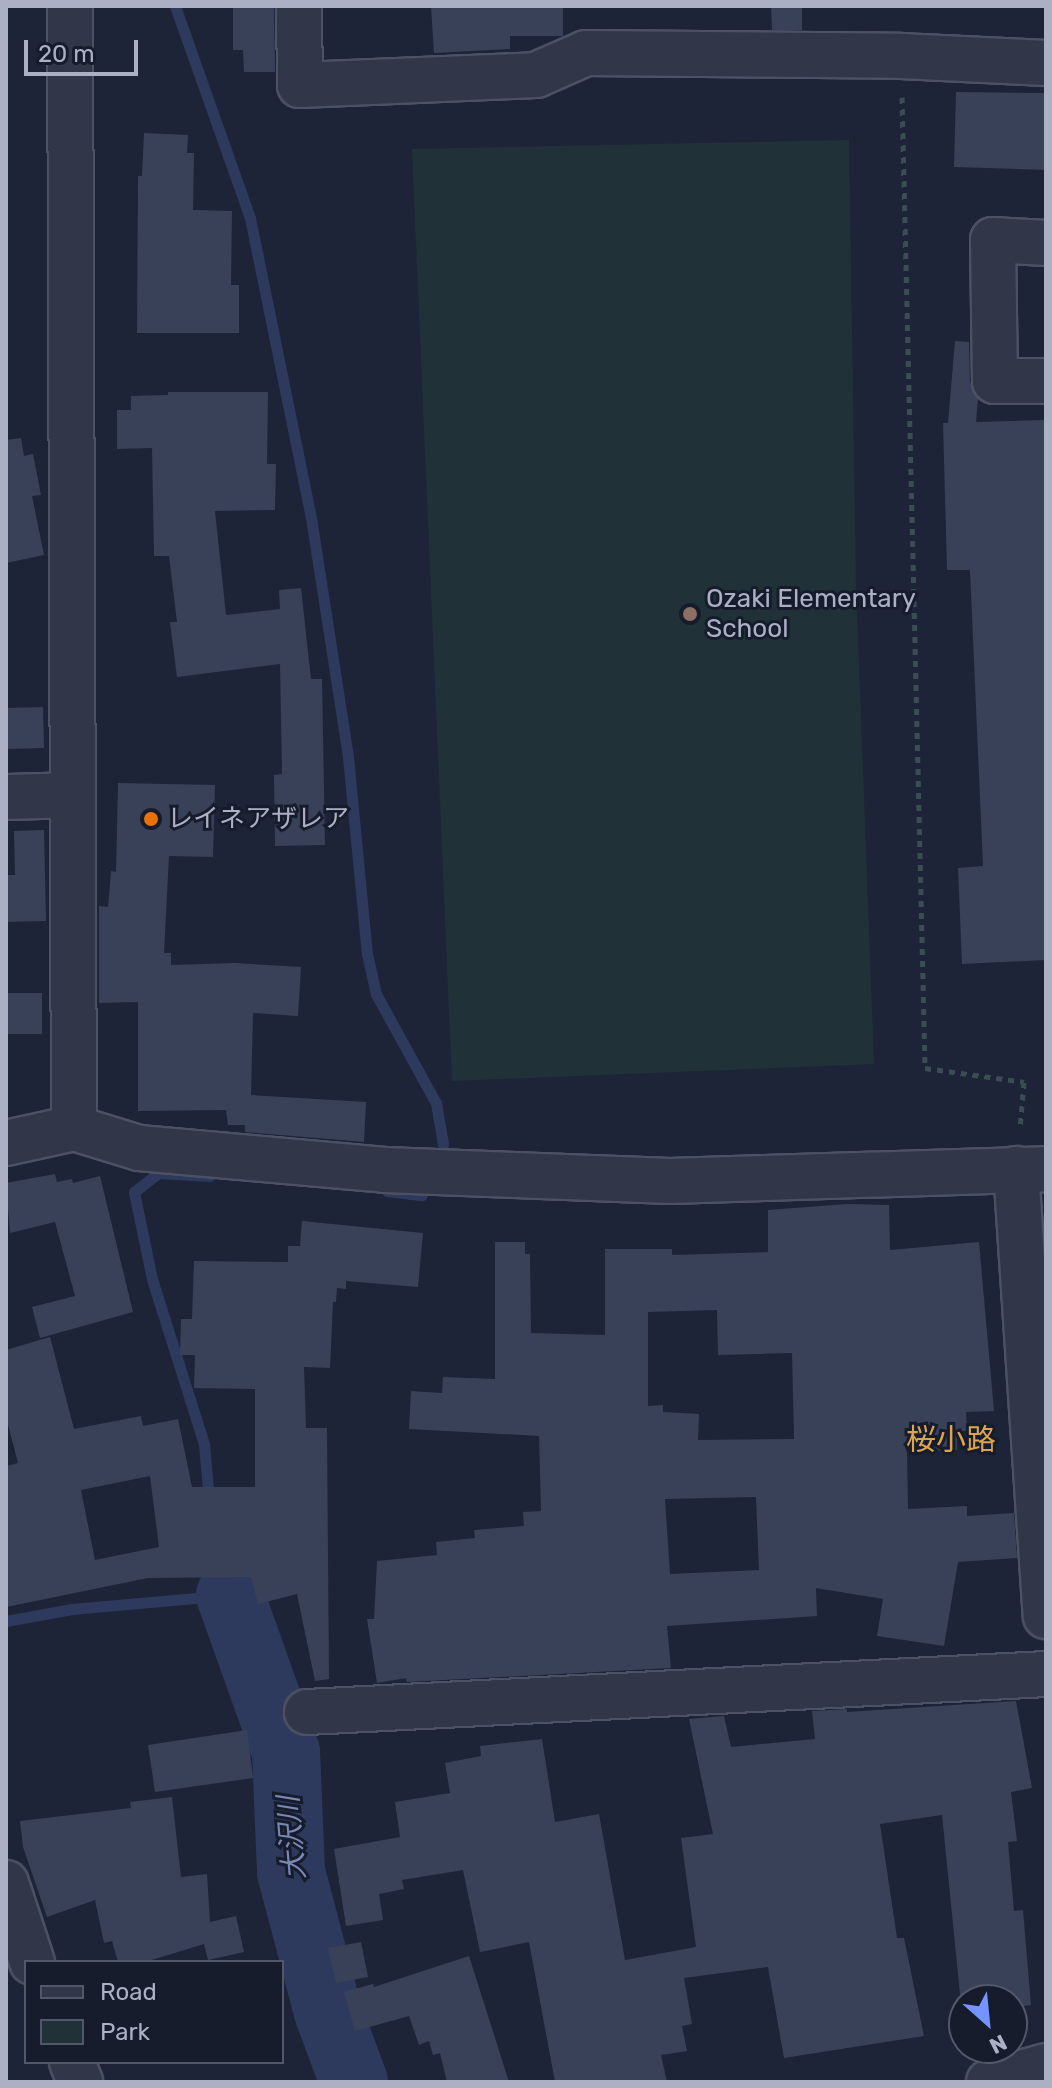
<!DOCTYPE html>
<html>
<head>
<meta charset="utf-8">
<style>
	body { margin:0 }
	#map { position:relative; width:1052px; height:2088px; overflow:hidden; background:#1e2437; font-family:Rubik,"Noto Sans JP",sans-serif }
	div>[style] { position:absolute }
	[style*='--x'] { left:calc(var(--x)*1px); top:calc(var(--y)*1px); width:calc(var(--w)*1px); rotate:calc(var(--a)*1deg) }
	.green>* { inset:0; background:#203138 }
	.stream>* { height:11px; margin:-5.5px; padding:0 5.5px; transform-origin:5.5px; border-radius:5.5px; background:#2e3a5d }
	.river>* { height:68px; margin:-34px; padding:0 34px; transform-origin:34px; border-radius:34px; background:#2e3a5d }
	.building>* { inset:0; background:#394158 }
	.path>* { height:5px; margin-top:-2.5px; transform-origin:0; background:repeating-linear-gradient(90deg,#3a4d53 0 6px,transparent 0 12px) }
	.roads { filter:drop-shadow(2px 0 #4c5163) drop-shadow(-2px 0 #4c5163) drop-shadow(0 2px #4c5163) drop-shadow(0 -2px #4c5163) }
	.minor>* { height:44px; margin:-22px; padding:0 22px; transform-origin:22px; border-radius:22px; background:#313748 }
	.dots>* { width:22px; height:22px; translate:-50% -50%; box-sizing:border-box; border:4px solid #171c2c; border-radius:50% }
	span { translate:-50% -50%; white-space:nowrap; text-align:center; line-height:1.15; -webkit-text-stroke:6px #171c2c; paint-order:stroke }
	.poi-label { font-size:26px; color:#abb0c5 }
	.left { translate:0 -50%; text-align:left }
	.water-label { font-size:28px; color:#7988b4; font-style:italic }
	.quarter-label { font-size:30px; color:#daa451 }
	.frame { position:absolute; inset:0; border:8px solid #abb0c5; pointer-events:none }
	.legend { position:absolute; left:24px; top:1960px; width:260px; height:104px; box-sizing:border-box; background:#171c2c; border:2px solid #525769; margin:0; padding:10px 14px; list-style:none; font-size:24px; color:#abb0c5 }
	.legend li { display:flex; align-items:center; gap:16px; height:40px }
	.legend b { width:40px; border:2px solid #525769 }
	.north { position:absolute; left:948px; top:1984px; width:80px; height:80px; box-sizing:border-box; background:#171c2c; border:2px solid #525769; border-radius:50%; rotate:153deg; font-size:22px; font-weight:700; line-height:32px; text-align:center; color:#abb0c5 }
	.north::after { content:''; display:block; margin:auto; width:28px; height:36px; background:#7694ff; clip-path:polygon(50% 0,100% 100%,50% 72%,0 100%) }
	.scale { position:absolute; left:24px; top:40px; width:114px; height:36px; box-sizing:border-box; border:4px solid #abb0c5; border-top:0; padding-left:10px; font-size:24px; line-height:28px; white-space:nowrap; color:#abb0c5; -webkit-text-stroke:6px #171c2c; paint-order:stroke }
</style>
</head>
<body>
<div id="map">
	<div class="green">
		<div style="clip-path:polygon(849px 140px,856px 585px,874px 1064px,452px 1081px,412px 149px)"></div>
	</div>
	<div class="stream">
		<div style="--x:175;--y:6;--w:225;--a:70.5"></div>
		<div style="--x:250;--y:218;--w:312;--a:78.5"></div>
		<div style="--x:312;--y:524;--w:236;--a:81.2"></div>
		<div style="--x:348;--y:757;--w:198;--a:84.5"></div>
		<div style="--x:367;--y:954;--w:41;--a:77.3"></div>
		<div style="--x:376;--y:994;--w:124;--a:61.2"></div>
		<div style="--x:436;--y:1103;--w:42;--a:80.3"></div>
		<div style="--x:387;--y:1191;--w:35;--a:7"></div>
		<div style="--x:209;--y:1501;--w:57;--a:-95"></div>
		<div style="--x:204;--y:1444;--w:173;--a:-107.5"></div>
		<div style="--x:152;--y:1279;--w:89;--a:-101.7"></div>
		<div style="--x:134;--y:1192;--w:31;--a:-38"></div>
		<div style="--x:158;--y:1173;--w:52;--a:3.3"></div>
		<div style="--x:6;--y:1621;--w:67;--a:-10.3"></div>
		<div style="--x:72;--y:1609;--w:159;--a:-5.1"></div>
		<div style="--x:230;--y:1595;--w:31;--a:-105"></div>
	</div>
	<div class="river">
		<div style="--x:230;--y:1595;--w:167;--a:70.4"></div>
		<div style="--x:286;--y:1752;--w:120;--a:87.6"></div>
		<div style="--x:291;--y:1872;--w:145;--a:75.2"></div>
		<div style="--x:328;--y:2012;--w:75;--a:69.6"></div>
	</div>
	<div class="building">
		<div style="clip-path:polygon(233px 6px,274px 6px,275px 72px,244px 72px,243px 50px,233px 50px)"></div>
		<div style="clip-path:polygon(431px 6px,563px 6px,563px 36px,510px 36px,510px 49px,434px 53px)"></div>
		<div style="clip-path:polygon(771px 6px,802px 6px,802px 30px,772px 30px)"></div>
		<div style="clip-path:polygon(956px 92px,1046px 93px,1046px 170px,954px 167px)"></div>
		<div style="clip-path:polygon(144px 133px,188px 135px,187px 153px,194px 153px,193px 210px,232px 211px,231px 285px,239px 285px,239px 333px,137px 333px,138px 176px,142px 176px)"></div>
		<div style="clip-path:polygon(955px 341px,969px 342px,970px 381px,978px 399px,976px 422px,1046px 420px,1046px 960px,962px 964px,958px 868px,983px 866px,970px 570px,947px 570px,943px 423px,948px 423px)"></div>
		<div style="clip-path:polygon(168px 392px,268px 392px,267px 464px,276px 464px,275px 510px,215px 511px,226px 615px,280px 609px,279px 590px,301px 588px,311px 679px,322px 679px,325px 845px,275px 846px,274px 775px,282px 774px,280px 664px,177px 677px,170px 622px,177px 622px,169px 556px,154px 556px,152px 448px,117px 449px,117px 410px,131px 410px,131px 396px,168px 395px)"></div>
		<div style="clip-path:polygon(21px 438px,24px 456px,33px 454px,41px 495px,32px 496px,44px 555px,6px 563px,6px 440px)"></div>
		<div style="clip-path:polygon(43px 707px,44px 748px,6px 749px,6px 708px)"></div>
		<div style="clip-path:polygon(118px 783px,215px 785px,213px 857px,169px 856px,164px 953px,171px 953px,171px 965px,235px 963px,301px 967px,298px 1016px,253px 1013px,251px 1095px,366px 1102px,364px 1142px,245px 1132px,245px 1125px,228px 1125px,226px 1110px,138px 1111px,138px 1002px,99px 1003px,99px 906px,108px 907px,111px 871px,116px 872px)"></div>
		<div style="clip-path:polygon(44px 830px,46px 921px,6px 922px,6px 875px,15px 875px,14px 831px)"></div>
		<div style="clip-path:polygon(6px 993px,42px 993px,42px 1034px,6px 1034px)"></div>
		<div style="clip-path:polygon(55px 1174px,57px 1182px,72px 1179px,73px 1183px,100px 1176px,133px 1312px,40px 1338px,32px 1307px,75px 1296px,55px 1222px,10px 1233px,6px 1183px)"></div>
		<div style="clip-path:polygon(evenodd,847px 1204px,889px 1205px,890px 1250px,979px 1242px,994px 1411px,966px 1412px,967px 1431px,957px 1431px,957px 1450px,907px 1451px,908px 1509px,967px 1506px,967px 1516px,1014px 1513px,1017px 1558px,958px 1562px,944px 1646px,877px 1636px,883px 1599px,816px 1588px,817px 1616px,667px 1626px,671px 1668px,407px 1682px,406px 1678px,377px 1683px,367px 1619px,374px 1619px,377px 1561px,437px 1555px,436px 1542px,475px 1538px,474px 1530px,524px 1526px,523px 1512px,541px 1511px,539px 1436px,409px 1429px,411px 1391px,442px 1393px,443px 1377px,495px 1379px,495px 1242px,525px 1242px,525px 1254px,530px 1254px,531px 1333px,605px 1335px,605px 1249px,672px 1249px,672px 1255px,768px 1252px,768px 1210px,847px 1204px,717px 1310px,718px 1355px,792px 1353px,794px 1439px,698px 1440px,699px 1414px,663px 1412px,663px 1405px,648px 1406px,648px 1312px,717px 1310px,847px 1204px,756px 1497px,759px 1570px,670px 1574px,665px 1499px,756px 1497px)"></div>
		<div style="clip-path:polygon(evenodd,302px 1221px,423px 1233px,418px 1287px,346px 1281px,346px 1289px,337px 1288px,336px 1302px,333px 1302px,330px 1368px,304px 1367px,306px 1428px,327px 1428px,329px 1679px,315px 1681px,297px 1594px,258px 1604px,251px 1577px,148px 1578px,6px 1607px,6px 1466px,18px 1463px,6px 1417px,6px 1350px,50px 1337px,74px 1429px,141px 1416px,143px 1426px,178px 1419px,192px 1487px,255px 1487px,255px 1389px,194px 1388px,195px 1355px,180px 1355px,181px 1319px,192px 1319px,194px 1261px,288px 1262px,288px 1246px,300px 1246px,302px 1221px,150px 1476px,159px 1547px,95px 1560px,81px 1490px,150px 1476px)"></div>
		<div style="clip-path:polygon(1016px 1701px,1032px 1788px,1011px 1792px,1017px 1841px,1008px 1842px,1014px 1911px,1023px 1910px,1031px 2005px,1012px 2008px,1012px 2000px,964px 2000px,962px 2014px,942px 1815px,880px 1824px,897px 1938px,904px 1938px,924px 2036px,784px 2058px,768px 1967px,684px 1978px,692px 2024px,682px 2026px,687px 2051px,661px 2055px,667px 2082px,555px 2082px,529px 1942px,480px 1952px,463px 1870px,402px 1880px,404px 1889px,379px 1894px,383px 1920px,346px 1926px,334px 1849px,400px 1837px,395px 1802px,450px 1793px,445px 1763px,481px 1756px,480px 1746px,542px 1739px,555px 1822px,599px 1814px,625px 1960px,696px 1947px,681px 1838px,713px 1834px,689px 1719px,724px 1716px,731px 1747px,815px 1739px,812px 1711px,847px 1709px,847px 1712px)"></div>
		<div style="clip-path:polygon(247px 1730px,253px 1778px,155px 1792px,148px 1745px)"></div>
		<div style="clip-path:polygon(172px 1797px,181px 1877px,207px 1874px,210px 1922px,236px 1916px,244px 1952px,208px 1960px,204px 1944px,145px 1962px,118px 1962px,112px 1941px,104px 1943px,95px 1900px,47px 1917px,23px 1847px,20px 1821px,131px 1808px,130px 1802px)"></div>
		<div style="clip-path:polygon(361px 1942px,368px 1977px,336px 1983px,328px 1948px)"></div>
		<div style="clip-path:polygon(469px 1956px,509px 2082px,447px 2082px,440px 2053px,433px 2055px,429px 2041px,419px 2045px,409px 2016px,355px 2031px,344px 1992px,373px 1984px,374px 1987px)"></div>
	</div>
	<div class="path">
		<div style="--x:902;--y:97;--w:971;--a:88.64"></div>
		<div style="--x:925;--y:1068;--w:100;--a:8"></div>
		<div style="--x:1024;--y:1082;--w:46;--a:95"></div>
	</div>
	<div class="roads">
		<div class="minor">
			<div style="--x:70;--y:6;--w:1122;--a:89.8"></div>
			<div style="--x:299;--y:6;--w:79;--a:89.3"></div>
			<div style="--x:300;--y:85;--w:236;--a:-2.4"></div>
			<div style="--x:536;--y:75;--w:55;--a:-23.7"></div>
			<div style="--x:586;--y:53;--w:315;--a:0.5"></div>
			<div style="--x:901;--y:56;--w:145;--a:2.8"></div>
			<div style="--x:1046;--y:243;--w:53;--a:-176.8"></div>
			<div style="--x:993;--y:240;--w:141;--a:89.2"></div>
			<div style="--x:995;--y:381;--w:51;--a:0"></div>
			<div style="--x:6;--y:797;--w:66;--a:-1.7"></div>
			<div style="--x:6;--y:1143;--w:70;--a:-12.4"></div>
			<div style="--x:74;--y:1128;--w:68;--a:17.1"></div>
			<div style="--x:139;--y:1148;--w:247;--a:5.1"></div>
			<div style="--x:385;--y:1170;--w:285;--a:2.2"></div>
			<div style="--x:670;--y:1181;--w:376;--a:-1.8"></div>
			<div style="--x:1016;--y:1169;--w:448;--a:86.2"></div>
			<div style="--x:307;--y:1712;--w:740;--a:-2.94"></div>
			<div style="--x:6;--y:1883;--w:83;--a:71.8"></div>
			<div style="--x:72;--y:2062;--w:22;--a:68"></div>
			<div style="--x:989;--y:2082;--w:59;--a:-15.7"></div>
		</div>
	</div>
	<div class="dots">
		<div style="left:690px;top:614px;background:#8d6e63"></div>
		<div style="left:151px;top:819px;background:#e8710a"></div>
	</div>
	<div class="poi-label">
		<span class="left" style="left:706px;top:614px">Ozaki Elementary<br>School</span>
		<span class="left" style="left:167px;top:819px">レイネアザレア</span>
	</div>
	<div class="water-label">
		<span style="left:292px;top:1838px;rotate:-95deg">大沢川</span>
	</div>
	<div class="quarter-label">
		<span style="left:951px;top:1440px">桜小路</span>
	</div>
	<div class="frame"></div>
	<ul class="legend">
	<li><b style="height:10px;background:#313748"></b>Road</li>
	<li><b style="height:22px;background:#203138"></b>Park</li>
	</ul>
	<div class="north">N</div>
	<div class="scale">20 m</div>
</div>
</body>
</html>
